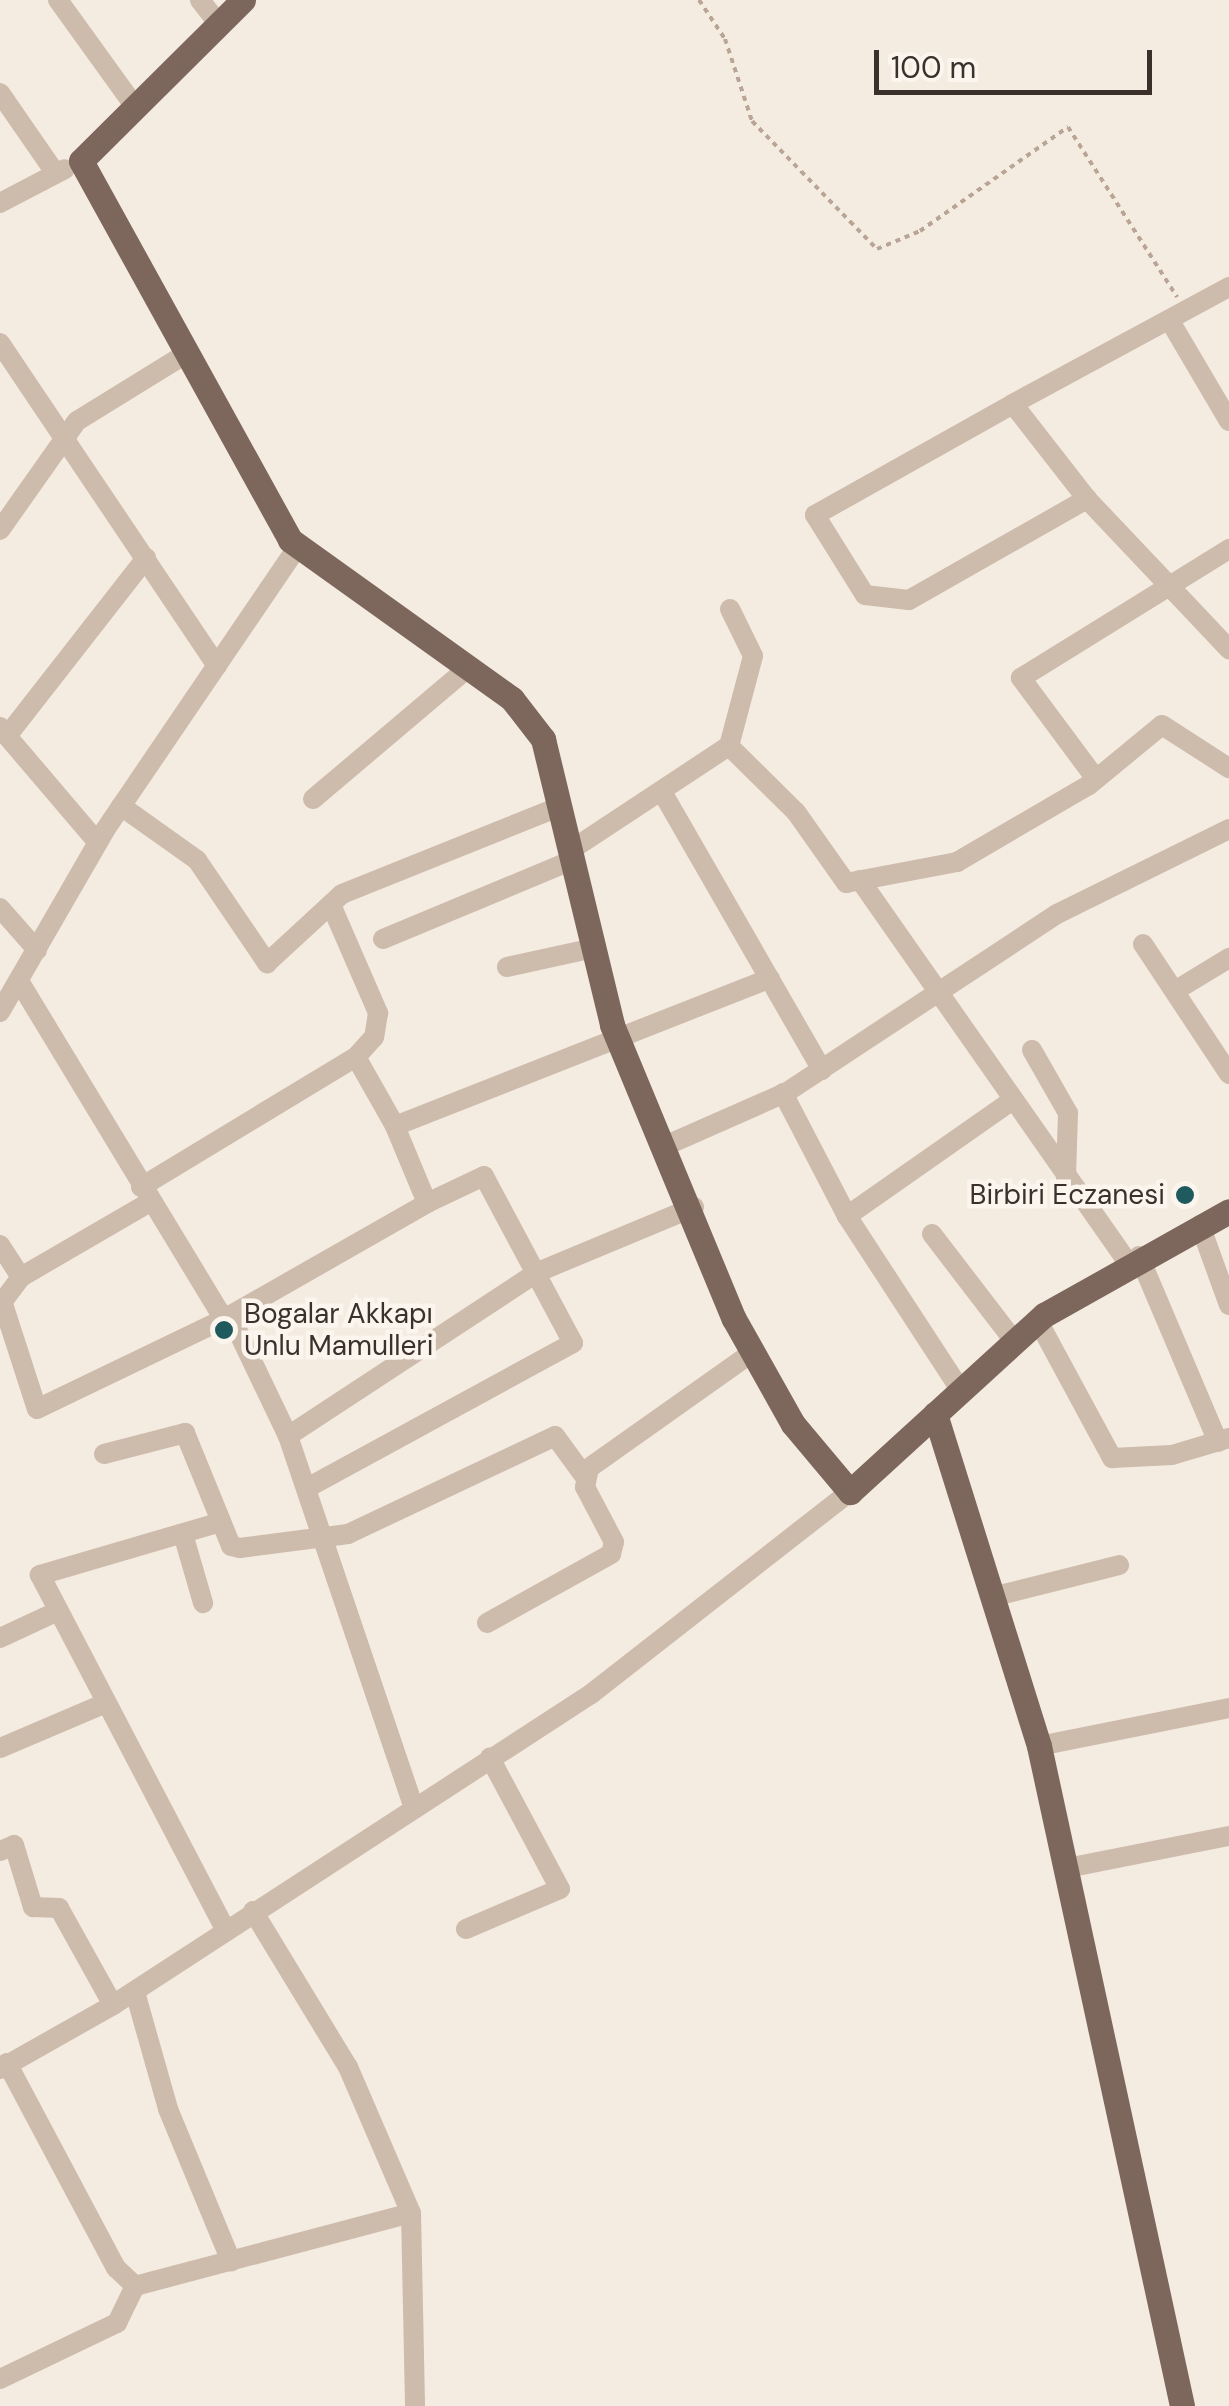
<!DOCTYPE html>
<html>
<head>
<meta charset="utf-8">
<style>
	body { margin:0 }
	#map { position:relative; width:1229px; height:2406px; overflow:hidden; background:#f4ebe1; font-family:"DM Sans",sans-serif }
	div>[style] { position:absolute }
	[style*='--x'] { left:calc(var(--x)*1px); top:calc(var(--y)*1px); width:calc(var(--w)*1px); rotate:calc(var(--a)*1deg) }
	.path>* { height:4px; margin-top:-2px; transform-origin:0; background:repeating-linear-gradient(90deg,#b9a596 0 5px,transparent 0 10px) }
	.minor>* { height:20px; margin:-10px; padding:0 10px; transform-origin:10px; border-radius:10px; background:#cdbbac }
	.major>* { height:25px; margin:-12.5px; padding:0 12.5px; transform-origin:12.5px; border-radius:12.5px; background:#7d675c }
	.dots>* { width:28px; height:28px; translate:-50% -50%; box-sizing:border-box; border:5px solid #fbf5ee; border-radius:50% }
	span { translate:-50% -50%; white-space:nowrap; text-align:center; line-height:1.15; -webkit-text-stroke:9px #fbf5ee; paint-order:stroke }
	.poi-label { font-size:28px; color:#3b302b }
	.right { translate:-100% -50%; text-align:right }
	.left { translate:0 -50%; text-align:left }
	.scale { position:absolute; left:874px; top:50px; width:278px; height:45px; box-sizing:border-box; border:5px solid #3b302b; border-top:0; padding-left:12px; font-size:30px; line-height:35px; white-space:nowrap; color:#3b302b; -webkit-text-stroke:8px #fbf5ee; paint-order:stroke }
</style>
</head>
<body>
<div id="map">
	<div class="path">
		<div style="--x:699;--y:0;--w:47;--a:56.3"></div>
		<div style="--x:725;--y:39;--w:86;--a:71.8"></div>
		<div style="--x:752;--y:121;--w:179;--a:45.7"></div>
		<div style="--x:877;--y:249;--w:47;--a:-22.7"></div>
		<div style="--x:920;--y:231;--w:181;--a:-35.1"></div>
		<div style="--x:1068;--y:127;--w:202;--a:57.3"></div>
	</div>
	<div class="minor">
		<div style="--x:58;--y:0;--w:133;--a:54.2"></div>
		<div style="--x:200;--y:0;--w:33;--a:52"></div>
		<div style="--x:0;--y:93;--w:98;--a:55.3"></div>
		<div style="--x:0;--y:203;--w:73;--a:-27.6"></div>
		<div style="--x:1229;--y:287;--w:246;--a:151.6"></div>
		<div style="--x:1013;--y:404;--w:120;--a:52.1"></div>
		<div style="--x:1087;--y:499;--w:207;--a:46.6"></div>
		<div style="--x:1170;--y:321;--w:116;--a:59.5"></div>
		<div style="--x:0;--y:343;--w:389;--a:56.1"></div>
		<div style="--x:1013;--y:404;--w:227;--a:150.7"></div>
		<div style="--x:815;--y:515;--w:94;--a:58"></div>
		<div style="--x:865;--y:595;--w:44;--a:6.5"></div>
		<div style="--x:909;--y:600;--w:205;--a:-29.6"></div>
		<div style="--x:0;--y:530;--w:133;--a:-54.8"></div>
		<div style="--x:77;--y:421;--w:129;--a:-31.7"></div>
		<div style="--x:730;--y:609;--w:52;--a:63.9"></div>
		<div style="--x:753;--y:656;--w:93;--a:104.9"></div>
		<div style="--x:729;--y:746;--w:94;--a:44.6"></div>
		<div style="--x:796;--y:812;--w:87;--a:54.8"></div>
		<div style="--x:846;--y:883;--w:113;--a:-10.7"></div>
		<div style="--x:957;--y:862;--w:153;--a:-30.3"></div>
		<div style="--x:1089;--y:785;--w:94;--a:-39.4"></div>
		<div style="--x:1162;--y:725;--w:80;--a:32.7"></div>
		<div style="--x:0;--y:727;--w:11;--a:52"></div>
		<div style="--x:7;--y:736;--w:226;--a:-52"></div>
		<div style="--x:7;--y:736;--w:140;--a:49.6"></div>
		<div style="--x:1096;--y:779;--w:126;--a:-126.6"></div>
		<div style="--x:1021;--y:678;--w:245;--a:-31.8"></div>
		<div style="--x:665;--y:797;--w:315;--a:60.1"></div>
		<div style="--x:313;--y:799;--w:203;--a:-40.2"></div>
		<div style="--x:121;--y:806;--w:93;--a:35.4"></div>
		<div style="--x:197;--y:860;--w:125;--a:55.8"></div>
		<div style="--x:267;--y:963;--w:102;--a:-42.6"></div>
		<div style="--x:342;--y:894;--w:236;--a:-21.9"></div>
		<div style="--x:571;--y:850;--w:189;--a:-33.4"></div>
		<div style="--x:860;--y:880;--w:466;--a:55"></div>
		<div style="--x:332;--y:907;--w:116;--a:66.5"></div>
		<div style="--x:378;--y:1013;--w:24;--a:99"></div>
		<div style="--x:374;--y:1037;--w:27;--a:132"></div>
		<div style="--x:356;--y:1057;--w:79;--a:60.5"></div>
		<div style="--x:395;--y:1126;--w:403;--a:-21.5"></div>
		<div style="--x:0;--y:908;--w:56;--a:48.6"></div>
		<div style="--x:383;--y:939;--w:206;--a:-22.6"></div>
		<div style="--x:1143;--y:944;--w:156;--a:56.5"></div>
		<div style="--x:507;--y:967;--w:89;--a:-12.3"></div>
		<div style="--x:19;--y:981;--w:395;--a:58.8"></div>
		<div style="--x:224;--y:1319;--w:234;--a:-29.7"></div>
		<div style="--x:427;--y:1203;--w:83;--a:-112.6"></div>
		<div style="--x:1178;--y:989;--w:60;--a:-31.3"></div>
		<div style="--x:0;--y:1012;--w:210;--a:-60"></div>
		<div style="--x:105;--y:830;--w:343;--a:-55.8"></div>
		<div style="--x:1032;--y:1050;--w:73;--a:60.3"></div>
		<div style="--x:1068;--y:1113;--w:65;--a:91.8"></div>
		<div style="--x:783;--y:1093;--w:139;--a:62.5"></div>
		<div style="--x:847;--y:1216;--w:199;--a:-35"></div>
		<div style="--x:667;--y:1145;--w:131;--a:-23.8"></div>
		<div style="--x:787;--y:1092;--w:323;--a:-33.4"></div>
		<div style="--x:1057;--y:914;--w:192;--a:-26.3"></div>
		<div style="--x:141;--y:1187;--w:251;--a:-31.2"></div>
		<div style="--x:847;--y:1216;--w:209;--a:56.9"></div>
		<div style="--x:1200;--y:1225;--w:85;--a:70.1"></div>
		<div style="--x:932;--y:1234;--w:136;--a:52.5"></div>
		<div style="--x:0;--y:1245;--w:38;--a:57"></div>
		<div style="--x:1139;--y:1256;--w:202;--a:67"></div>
		<div style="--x:3;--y:1304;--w:110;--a:72.1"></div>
		<div style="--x:37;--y:1409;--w:208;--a:-25.7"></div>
		<div style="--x:0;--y:1305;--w:35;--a:-53"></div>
		<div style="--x:21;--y:1277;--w:149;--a:-30.2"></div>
		<div style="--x:230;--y:1315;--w:134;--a:64.4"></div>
		<div style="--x:288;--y:1436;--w:390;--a:71.3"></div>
		<div style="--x:1038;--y:1321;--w:156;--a:61.6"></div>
		<div style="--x:1112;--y:1458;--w:60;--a:-2.9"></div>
		<div style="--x:1172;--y:1455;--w:59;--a:-16.6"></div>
		<div style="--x:288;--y:1436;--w:299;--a:-33.3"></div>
		<div style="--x:538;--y:1272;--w:169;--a:-22.6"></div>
		<div style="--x:104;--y:1454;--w:84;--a:-14.5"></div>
		<div style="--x:185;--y:1433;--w:122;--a:67.8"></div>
		<div style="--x:231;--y:1546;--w:9;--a:13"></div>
		<div style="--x:240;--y:1548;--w:109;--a:-7.4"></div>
		<div style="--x:348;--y:1534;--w:229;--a:-25.3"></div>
		<div style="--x:555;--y:1436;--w:51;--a:53.8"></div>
		<div style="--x:307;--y:1488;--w:303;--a:-28.6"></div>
		<div style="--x:573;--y:1343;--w:189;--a:-118.1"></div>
		<div style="--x:484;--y:1176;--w:63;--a:154.7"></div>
		<div style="--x:221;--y:1522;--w:189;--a:163.7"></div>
		<div style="--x:40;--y:1575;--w:402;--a:62.4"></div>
		<div style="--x:183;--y:1534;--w:72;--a:73.8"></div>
		<div style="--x:992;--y:1597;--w:131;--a:-14.1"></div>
		<div style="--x:487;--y:1623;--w:142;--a:-29.1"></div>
		<div style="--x:611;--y:1554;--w:12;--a:-76"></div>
		<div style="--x:614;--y:1542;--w:62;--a:-117.8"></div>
		<div style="--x:585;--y:1487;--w:19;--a:-78"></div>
		<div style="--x:589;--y:1468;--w:201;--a:-35.3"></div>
		<div style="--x:0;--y:1638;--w:64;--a:-25"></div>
		<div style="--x:1039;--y:1746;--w:194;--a:-11.3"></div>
		<div style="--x:0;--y:1748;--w:115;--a:-23"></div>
		<div style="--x:0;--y:1851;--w:15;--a:-23"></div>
		<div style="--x:14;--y:1845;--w:65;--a:73"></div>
		<div style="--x:33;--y:1907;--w:26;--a:2"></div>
		<div style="--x:59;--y:1908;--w:111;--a:60.9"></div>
		<div style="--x:1067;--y:1868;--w:165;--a:-11.2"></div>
		<div style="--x:253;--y:1911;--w:183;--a:58.7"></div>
		<div style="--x:348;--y:2067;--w:159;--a:66.7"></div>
		<div style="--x:411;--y:2213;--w:193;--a:88.8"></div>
		<div style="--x:466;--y:1929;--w:102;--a:-23.1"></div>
		<div style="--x:560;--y:1889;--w:149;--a:-118.1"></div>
		<div style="--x:135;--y:1992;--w:122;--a:74.2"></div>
		<div style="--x:168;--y:2109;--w:165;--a:67.5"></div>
		<div style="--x:7;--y:2063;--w:232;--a:62"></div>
		<div style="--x:116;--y:2268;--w:26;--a:43"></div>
		<div style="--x:135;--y:2286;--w:285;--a:-14.8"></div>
		<div style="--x:0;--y:2069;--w:130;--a:-29.5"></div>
		<div style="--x:113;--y:2005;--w:570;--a:-33.05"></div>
		<div style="--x:591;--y:1694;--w:328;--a:-38"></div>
		<div style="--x:0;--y:2379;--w:130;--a:-25.6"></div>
		<div style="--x:117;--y:2323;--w:41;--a:-64.1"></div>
	</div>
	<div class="major">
		<div style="--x:243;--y:0;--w:228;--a:135.2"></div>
		<div style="--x:81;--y:161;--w:433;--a:61.1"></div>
		<div style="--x:290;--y:540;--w:273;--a:35.6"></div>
		<div style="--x:512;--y:699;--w:51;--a:52.2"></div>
		<div style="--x:543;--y:739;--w:294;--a:76.4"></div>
		<div style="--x:612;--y:1025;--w:318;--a:67.5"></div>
		<div style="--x:734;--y:1319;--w:120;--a:60.7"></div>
		<div style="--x:793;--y:1424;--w:89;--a:50"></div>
		<div style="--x:850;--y:1492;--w:263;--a:-42.4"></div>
		<div style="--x:1044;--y:1315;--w:212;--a:-29.3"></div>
		<div style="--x:935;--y:1414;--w:348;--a:72.6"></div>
		<div style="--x:1039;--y:1746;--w:675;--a:77.77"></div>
	</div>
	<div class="dots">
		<div style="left:1185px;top:1195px;background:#1f5a5e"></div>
		<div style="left:224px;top:1330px;background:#1f5a5e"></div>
	</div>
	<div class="poi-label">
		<span class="right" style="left:1165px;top:1195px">Birbiri Eczanesi</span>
		<span class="left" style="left:244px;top:1330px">Bogalar Akkapı<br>Unlu Mamulleri</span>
	</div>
	<div class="scale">100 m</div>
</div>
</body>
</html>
